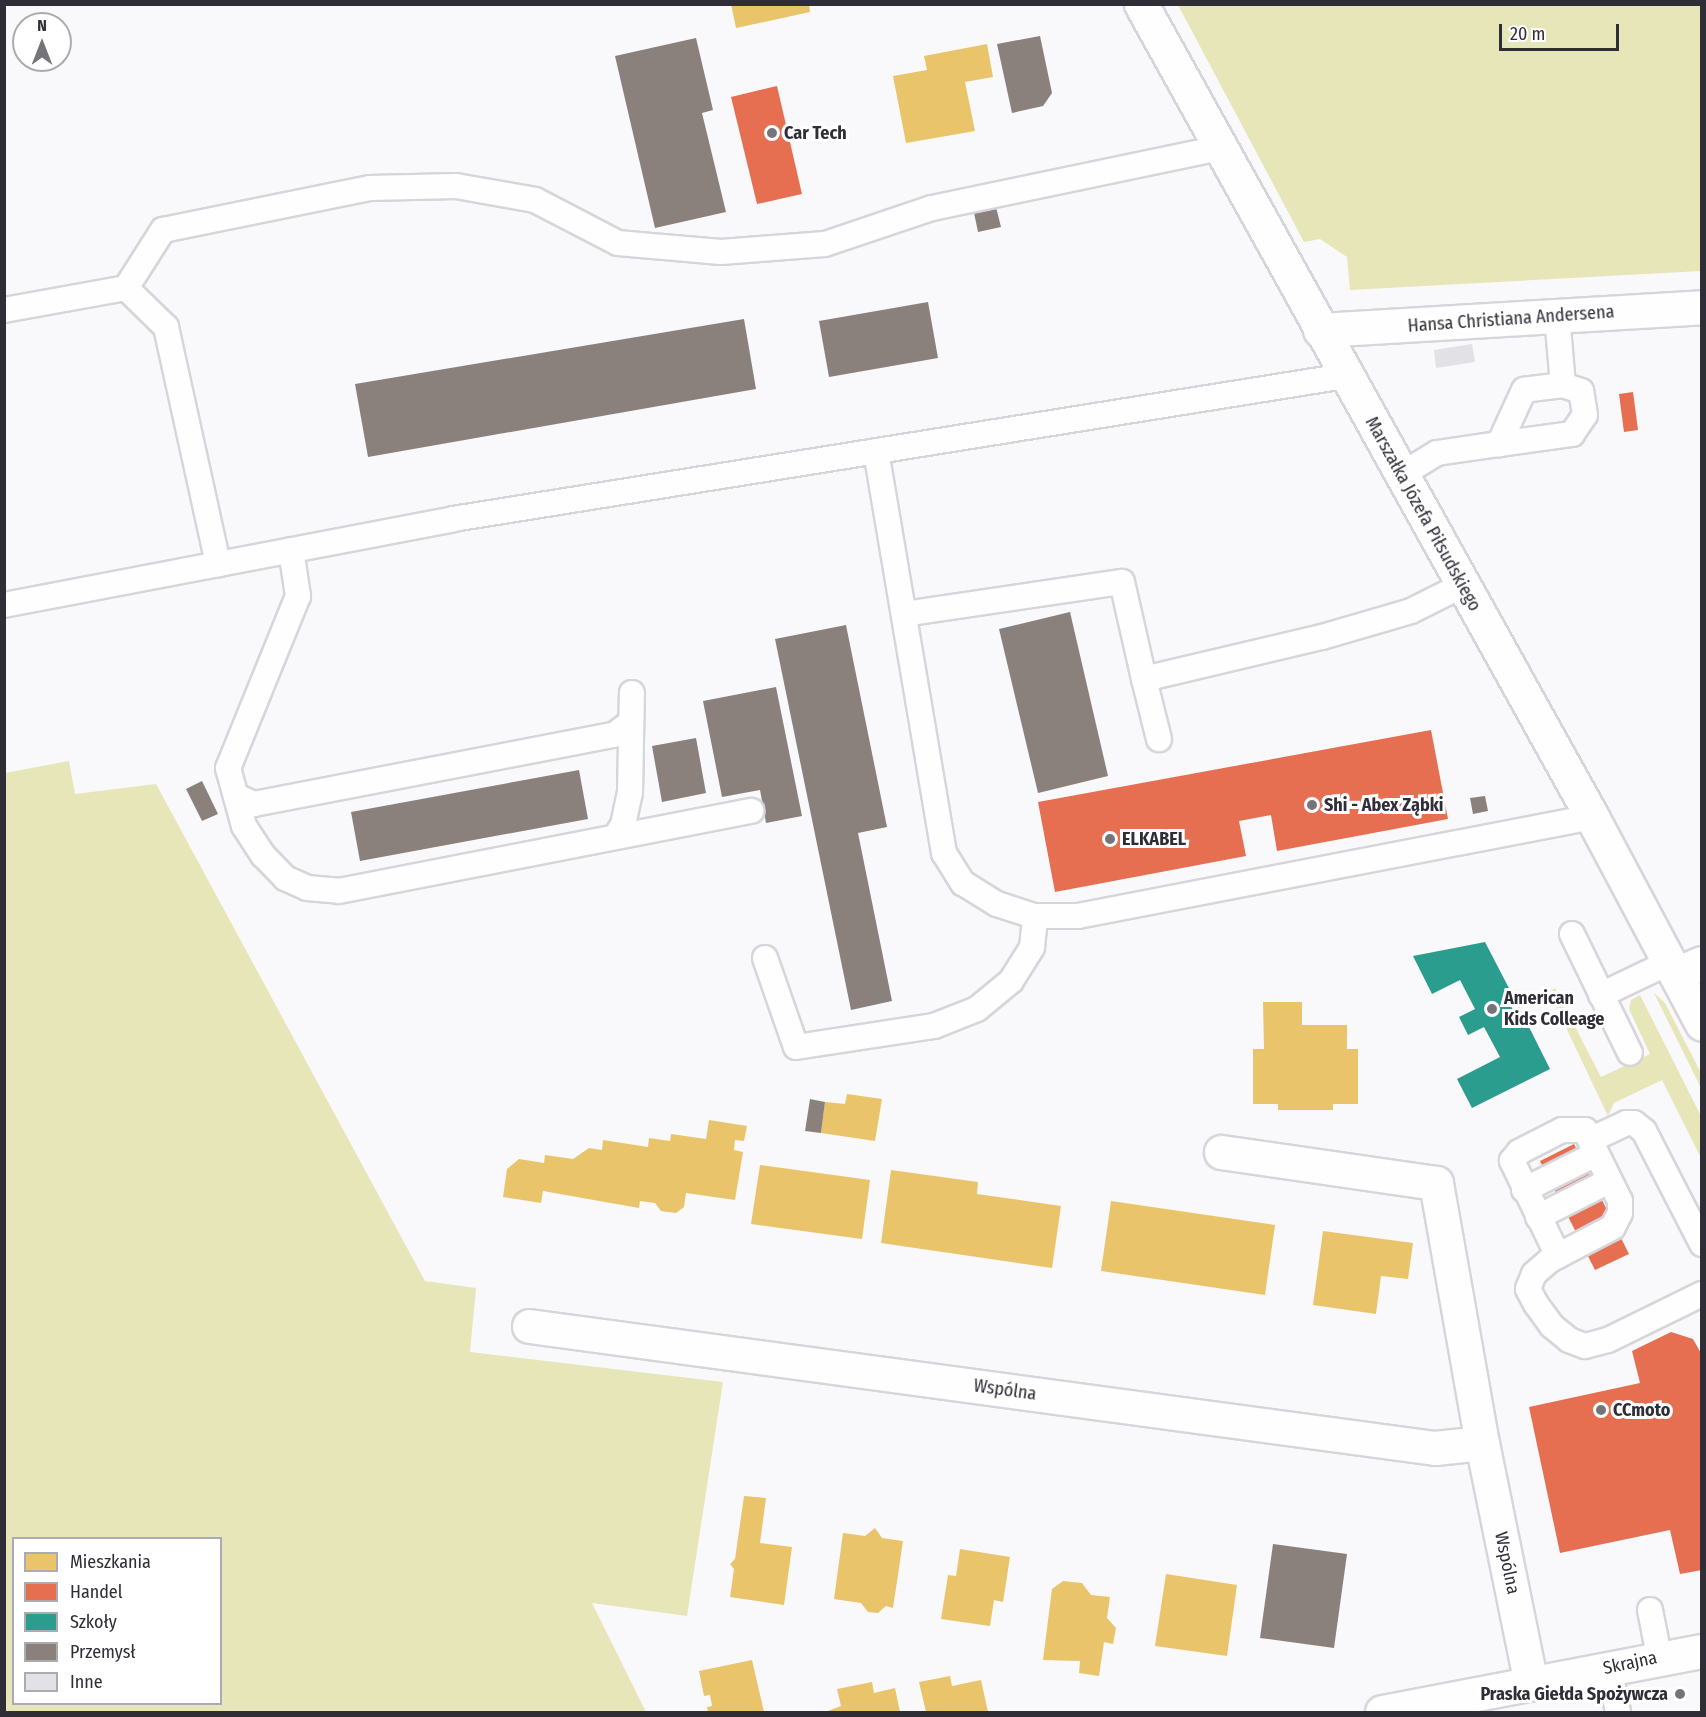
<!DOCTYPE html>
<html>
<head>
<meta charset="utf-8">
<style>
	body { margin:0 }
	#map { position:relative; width:1706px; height:1717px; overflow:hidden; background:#f9f8fb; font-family:"Fira Sans Condensed",sans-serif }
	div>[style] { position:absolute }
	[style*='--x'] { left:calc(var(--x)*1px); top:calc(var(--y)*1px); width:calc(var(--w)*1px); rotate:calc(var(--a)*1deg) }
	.green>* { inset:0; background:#e6e6b9 }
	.homes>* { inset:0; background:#e9c46a }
	.shops>* { inset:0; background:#e76f51 }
	.schools>* { inset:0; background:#2a9d8f }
	.industry>* { inset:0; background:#8a817c }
	.building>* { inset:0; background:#e2e1e6 }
	.roads { filter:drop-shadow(2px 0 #d7d5dc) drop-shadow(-2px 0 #d7d5dc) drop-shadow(0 2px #d7d5dc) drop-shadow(0 -2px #d7d5dc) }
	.service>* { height:24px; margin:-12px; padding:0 12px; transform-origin:12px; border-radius:12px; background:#fefefe }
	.minor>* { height:33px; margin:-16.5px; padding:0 16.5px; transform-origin:16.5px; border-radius:16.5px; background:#fefefe }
	.tertiary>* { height:33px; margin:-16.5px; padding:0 16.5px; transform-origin:16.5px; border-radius:16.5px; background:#fefefe }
	.dots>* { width:16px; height:16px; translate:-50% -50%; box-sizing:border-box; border:3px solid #fff; border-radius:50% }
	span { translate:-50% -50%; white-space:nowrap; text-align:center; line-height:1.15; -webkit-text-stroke:6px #fff; paint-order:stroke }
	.poi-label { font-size:18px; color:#2f2d36; font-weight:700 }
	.left { translate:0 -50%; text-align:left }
	.right { translate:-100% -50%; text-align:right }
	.street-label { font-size:18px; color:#2f2d36 }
	.frame { position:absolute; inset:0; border:6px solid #2f2d36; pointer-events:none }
	.legend { position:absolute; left:12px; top:1537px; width:210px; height:168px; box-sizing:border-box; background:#fff; border:2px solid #acabaf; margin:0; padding:8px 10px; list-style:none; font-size:18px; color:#2f2d36 }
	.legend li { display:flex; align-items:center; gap:12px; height:30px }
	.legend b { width:30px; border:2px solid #acabaf }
	.north { position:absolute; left:12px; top:12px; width:60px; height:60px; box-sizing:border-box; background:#fff; border:2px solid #acabaf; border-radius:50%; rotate:0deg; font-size:16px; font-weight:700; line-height:24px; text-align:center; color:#2f2d36 }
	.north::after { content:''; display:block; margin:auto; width:21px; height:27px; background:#76747b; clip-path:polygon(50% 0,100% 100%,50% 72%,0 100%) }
	.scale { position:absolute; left:1499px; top:24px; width:120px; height:27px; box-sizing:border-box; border:3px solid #2f2d36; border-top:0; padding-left:8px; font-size:18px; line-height:21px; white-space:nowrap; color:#2f2d36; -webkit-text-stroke:4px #fff; paint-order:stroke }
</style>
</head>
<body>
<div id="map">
	<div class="green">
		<div style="clip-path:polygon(1178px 5px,1701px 5px,1701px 271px,1350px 290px,1347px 257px,1320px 239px,1304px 242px)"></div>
		<div style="clip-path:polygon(evenodd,69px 761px,75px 794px,156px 784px,425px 1281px,476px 1288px,470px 1352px,723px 1382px,687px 1616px,592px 1603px,646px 1712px,5px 1712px,5px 773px,69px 761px,14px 1538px,220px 1538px,220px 1704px,14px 1704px,14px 1538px)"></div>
		<div style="clip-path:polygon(1555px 988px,1601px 1077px,1650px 1054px,1629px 1009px,1631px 1000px,1640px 995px,1701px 1116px,1701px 1158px,1662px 1080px,1614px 1103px,1608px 1116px,1549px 992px)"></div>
		<div style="clip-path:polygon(1654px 993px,1665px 1003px,1701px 1073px,1701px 1088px)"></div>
	</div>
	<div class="homes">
		<div style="clip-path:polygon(731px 4px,809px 4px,810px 12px,736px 28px)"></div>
		<div style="clip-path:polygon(987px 44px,993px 77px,965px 82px,975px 131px,906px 143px,893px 76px,927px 70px,924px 56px)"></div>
		<div style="clip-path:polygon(1263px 1002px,1302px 1002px,1302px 1025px,1347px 1025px,1347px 1049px,1358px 1049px,1358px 1104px,1333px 1104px,1333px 1110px,1278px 1110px,1278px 1104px,1253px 1104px,1253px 1049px,1264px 1049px)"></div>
		<div style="clip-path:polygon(847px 1094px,882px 1099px,875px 1141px,821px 1133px,825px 1102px,845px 1104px)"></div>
		<div style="clip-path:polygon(709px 1120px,747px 1126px,744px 1141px,735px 1140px,734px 1150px,743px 1152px,735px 1200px,686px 1193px,684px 1207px,676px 1213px,661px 1211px,655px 1203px,640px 1201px,639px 1208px,543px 1191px,541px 1203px,503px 1197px,507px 1169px,519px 1159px,544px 1163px,545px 1155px,573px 1159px,589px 1148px,602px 1150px,603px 1140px,648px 1147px,649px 1138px,670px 1141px,671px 1134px,706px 1139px)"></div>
		<div style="clip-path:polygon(760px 1165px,870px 1180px,862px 1239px,751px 1224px)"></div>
		<div style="clip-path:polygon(891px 1170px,978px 1182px,977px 1194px,1061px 1206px,1052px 1268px,881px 1243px)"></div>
		<div style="clip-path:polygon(1111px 1201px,1275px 1225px,1265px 1295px,1101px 1271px)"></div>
		<div style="clip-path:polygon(1323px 1231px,1413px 1243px,1408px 1279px,1381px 1276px,1376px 1314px,1313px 1305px)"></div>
		<div style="clip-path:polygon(744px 1496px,766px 1498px,760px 1543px,792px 1547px,784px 1605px,730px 1597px,734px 1569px,730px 1564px,735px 1559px)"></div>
		<div style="clip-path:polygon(875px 1528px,882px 1538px,903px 1541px,893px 1608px,886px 1606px,878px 1613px,868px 1612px,861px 1603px,834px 1599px,843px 1533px,865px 1536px)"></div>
		<div style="clip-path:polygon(960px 1549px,1010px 1557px,1003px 1602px,994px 1600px,990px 1626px,941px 1619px,948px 1575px,956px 1576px)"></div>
		<div style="clip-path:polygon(1166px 1574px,1237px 1585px,1227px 1656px,1155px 1646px)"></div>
		<div style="clip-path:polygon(1063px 1581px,1082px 1583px,1091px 1595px,1110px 1597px,1107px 1618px,1116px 1628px,1113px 1644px,1104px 1642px,1099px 1676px,1079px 1673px,1080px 1661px,1043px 1660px,1052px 1589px)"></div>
		<div style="clip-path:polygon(752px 1660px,764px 1712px,708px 1712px,707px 1707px,712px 1706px,710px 1695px,704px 1696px,699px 1671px)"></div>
		<div style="clip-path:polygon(950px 1676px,952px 1686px,981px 1680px,988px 1712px,926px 1712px,919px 1682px)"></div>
		<div style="clip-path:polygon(872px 1682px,874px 1693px,895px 1688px,900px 1712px,825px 1712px,841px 1706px,837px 1689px)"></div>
	</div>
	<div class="shops">
		<div style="clip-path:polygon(777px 86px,802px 194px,757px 204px,731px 97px)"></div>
		<div style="clip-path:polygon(1633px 392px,1638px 430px,1624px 432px,1619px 394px)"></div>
		<div style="clip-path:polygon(1431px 730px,1448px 819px,1277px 851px,1271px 815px,1239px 821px,1246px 856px,1055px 892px,1038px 802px)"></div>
		<div style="clip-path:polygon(1574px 1144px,1629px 1254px,1595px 1270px,1540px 1161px)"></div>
		<div style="clip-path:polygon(1671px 1332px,1693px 1339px,1702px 1355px,1702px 1570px,1680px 1574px,1670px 1530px,1560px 1553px,1529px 1407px,1640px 1383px,1632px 1351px)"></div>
	</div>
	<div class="schools">
		<div style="clip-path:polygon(1485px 942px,1512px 994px,1506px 997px,1513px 1010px,1519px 1007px,1550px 1069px,1472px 1108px,1457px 1079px,1500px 1057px,1484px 1027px,1468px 1035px,1459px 1017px,1475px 1009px,1460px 980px,1432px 994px,1413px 956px)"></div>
	</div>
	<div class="industry">
		<div style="clip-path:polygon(1040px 36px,1052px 93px,1043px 106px,1012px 113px,997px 44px)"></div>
		<div style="clip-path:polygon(696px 38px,713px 110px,702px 113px,726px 212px,655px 228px,615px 56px)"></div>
		<div style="clip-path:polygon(995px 203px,1001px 227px,978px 232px,973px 208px)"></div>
		<div style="clip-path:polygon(928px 302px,938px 358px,829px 377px,819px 321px)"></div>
		<div style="clip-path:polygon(744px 319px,756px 389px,368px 457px,355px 384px)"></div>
		<div style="clip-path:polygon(1070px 612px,1108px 776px,1038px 793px,999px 629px)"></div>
		<div style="clip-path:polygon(846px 625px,887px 827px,858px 833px,892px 1001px,851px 1010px,775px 639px)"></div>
		<div style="clip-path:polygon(776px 687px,802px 816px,766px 823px,760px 790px,722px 797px,703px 701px)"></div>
		<div style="clip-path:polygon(696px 738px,706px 793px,662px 802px,652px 746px)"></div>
		<div style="clip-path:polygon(579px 770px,588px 819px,360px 861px,351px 812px)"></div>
		<div style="clip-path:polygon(202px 781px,218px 814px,202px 821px,186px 789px)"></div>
		<div style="clip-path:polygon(1485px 796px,1488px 811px,1473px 814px,1470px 798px)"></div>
		<div style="clip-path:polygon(810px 1099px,825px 1102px,821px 1133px,805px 1131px)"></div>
		<div style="clip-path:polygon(1273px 1544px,1347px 1554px,1334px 1648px,1260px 1638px)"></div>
	</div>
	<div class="building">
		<div style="clip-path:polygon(1472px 344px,1475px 362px,1436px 368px,1434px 350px)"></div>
	</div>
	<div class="roads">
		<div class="service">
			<div style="--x:126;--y:288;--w:56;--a:44.3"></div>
			<div style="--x:166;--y:327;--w:243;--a:77.6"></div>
			<div style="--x:4;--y:310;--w:124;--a:-10.2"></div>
			<div style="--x:126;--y:288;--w:69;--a:-57.5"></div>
			<div style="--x:163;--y:230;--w:211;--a:-11.5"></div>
			<div style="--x:370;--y:188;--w:86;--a:-1.3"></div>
			<div style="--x:456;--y:186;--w:80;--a:10"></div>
			<div style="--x:535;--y:200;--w:93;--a:27.4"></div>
			<div style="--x:618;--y:243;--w:103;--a:5"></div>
			<div style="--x:721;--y:252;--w:104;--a:-4.4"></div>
			<div style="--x:825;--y:244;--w:113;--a:-18.6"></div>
			<div style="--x:932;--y:208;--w:293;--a:-11.8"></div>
			<div style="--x:1557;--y:316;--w:69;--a:85"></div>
			<div style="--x:876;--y:451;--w:408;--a:80.4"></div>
			<div style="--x:944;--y:853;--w:36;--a:58"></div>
			<div style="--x:963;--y:883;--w:40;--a:32"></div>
			<div style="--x:997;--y:904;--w:40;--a:18"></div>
			<div style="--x:1035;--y:916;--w:43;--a:0"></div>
			<div style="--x:1078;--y:916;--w:523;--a:-10.9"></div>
			<div style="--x:1401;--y:475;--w:42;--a:-31.4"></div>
			<div style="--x:1437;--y:453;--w:63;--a:-8.3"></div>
			<div style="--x:1499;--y:444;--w:74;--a:-7.8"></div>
			<div style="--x:1572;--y:434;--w:23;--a:-56"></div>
			<div style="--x:1585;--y:415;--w:24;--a:-99"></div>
			<div style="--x:1581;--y:391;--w:19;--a:-162"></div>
			<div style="--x:1563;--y:385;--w:39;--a:173"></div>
			<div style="--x:1524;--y:390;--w:60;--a:114.8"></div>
			<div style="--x:291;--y:550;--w:47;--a:81.3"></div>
			<div style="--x:298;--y:596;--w:186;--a:112.1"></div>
			<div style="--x:228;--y:768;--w:60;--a:74.6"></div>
			<div style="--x:244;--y:826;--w:35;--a:57"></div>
			<div style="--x:263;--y:855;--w:32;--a:46"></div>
			<div style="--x:285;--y:878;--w:24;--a:24"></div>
			<div style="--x:307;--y:888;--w:32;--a:5"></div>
			<div style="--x:339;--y:891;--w:420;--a:-11"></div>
			<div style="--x:4;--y:605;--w:457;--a:-10.8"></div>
			<div style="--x:453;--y:519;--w:903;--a:-9.11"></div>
			<div style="--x:904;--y:614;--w:220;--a:-8.4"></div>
			<div style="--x:1122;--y:582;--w:99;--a:77.2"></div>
			<div style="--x:1144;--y:679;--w:183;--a:-13.3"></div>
			<div style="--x:1322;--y:637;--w:93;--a:-16.3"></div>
			<div style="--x:1411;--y:611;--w:58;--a:-26.6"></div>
			<div style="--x:1144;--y:679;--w:62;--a:76"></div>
			<div style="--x:236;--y:796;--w:20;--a:24"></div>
			<div style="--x:254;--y:804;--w:367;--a:-10.9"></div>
			<div style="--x:614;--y:735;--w:21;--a:-37"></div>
			<div style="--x:616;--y:836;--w:13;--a:-58"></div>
			<div style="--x:623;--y:825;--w:33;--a:-78"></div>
			<div style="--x:630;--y:793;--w:100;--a:-88.9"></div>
			<div style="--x:1572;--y:934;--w:132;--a:64"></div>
			<div style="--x:765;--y:958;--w:94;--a:70.8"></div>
			<div style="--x:796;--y:1047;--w:140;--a:-8.7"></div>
			<div style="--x:934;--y:1026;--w:46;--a:-21.6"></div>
			<div style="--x:977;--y:1009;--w:44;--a:-39.5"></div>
			<div style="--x:1011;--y:981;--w:40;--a:-58"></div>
			<div style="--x:1032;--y:947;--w:31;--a:-84"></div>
			<div style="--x:1601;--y:995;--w:76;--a:-25.6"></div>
			<div style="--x:1590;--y:1140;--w:68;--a:63.8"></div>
			<div style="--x:1620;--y:1201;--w:12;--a:90"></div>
			<div style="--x:1620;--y:1213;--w:16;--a:117"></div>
			<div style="--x:1613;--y:1227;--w:71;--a:152.4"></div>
			<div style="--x:1550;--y:1260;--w:21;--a:139"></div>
			<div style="--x:1534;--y:1274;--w:16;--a:112"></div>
			<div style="--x:1528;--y:1289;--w:17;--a:62"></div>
			<div style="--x:1536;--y:1304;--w:27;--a:54"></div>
			<div style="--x:1552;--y:1326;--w:22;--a:39"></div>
			<div style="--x:1569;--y:1340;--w:17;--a:21"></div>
			<div style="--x:1585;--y:1346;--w:24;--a:-15"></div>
			<div style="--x:1608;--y:1340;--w:105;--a:-26.1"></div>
			<div style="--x:1524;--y:1190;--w:80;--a:-26.6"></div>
			<div style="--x:1538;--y:1217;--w:80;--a:-26.9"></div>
			<div style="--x:1558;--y:1256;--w:106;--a:-115.8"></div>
			<div style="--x:1512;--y:1161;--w:11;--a:-52"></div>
			<div style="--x:1519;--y:1152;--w:48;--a:-27.1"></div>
			<div style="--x:1562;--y:1130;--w:23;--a:0"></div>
			<div style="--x:1585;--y:1130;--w:11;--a:63"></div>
			<div style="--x:1590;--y:1140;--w:40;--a:-25"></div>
			<div style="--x:1626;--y:1123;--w:8;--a:0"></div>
			<div style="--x:1634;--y:1123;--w:13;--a:39"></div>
			<div style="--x:1644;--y:1131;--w:127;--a:62.8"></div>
			<div style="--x:1650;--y:1610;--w:47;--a:78.9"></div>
			<div style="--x:1609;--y:1667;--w:46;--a:78.7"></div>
		</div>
		<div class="minor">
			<div style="--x:1320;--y:330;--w:383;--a:-3.4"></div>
			<div style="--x:1676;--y:974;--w:28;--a:-23"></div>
			<div style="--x:1221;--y:1152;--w:217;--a:8.2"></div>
			<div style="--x:1436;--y:1183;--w:264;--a:80"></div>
			<div style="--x:529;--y:1326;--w:914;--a:7.67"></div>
			<div style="--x:1435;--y:1448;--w:47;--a:-6.1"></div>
			<div style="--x:1482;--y:1443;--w:245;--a:78.5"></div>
		</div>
		<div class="tertiary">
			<div style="--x:1141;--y:4;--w:930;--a:60.98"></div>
			<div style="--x:1592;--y:817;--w:234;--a:62"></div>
			<div style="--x:1382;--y:1712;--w:326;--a:-10.8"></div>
		</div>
	</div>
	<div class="dots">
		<div style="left:772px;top:133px;background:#76747b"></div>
		<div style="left:1312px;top:805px;background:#76747b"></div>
		<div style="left:1110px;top:839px;background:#76747b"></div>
		<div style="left:1492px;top:1009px;background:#76747b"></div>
		<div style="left:1601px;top:1410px;background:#76747b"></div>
		<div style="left:1680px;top:1694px;background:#76747b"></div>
	</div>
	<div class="poi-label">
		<span class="left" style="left:784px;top:133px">Car Tech</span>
		<span class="left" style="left:1324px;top:805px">Shi - Abex Ząbki</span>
		<span class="left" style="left:1122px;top:839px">ELKABEL</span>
		<span class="left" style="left:1504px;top:1009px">American<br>Kids Colleage</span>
		<span class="left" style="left:1613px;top:1410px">CCmoto</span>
		<span class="right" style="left:1668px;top:1694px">Praska Giełda Spożywcza</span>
	</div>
	<div class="street-label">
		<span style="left:1511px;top:319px;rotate:-4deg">Hansa Christiana Andersena</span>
		<span style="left:1423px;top:514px;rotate:61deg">Marszałka Józefa Piłsudskiego</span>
		<span style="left:1005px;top:1390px;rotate:8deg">Wspólna</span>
		<span style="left:1507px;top:1563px;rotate:78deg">Wspólna</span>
		<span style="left:1630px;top:1663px;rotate:-12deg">Skrajna</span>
	</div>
	<div class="frame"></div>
	<ul class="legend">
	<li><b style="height:16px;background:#e9c46a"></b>Mieszkania</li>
	<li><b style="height:16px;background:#e76f51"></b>Handel</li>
	<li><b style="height:16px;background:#2a9d8f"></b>Szkoły</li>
	<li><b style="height:16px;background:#8a817c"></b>Przemysł</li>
	<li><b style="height:16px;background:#e2e1e6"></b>Inne</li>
	</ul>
	<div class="north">N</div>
	<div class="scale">20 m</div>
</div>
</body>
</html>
